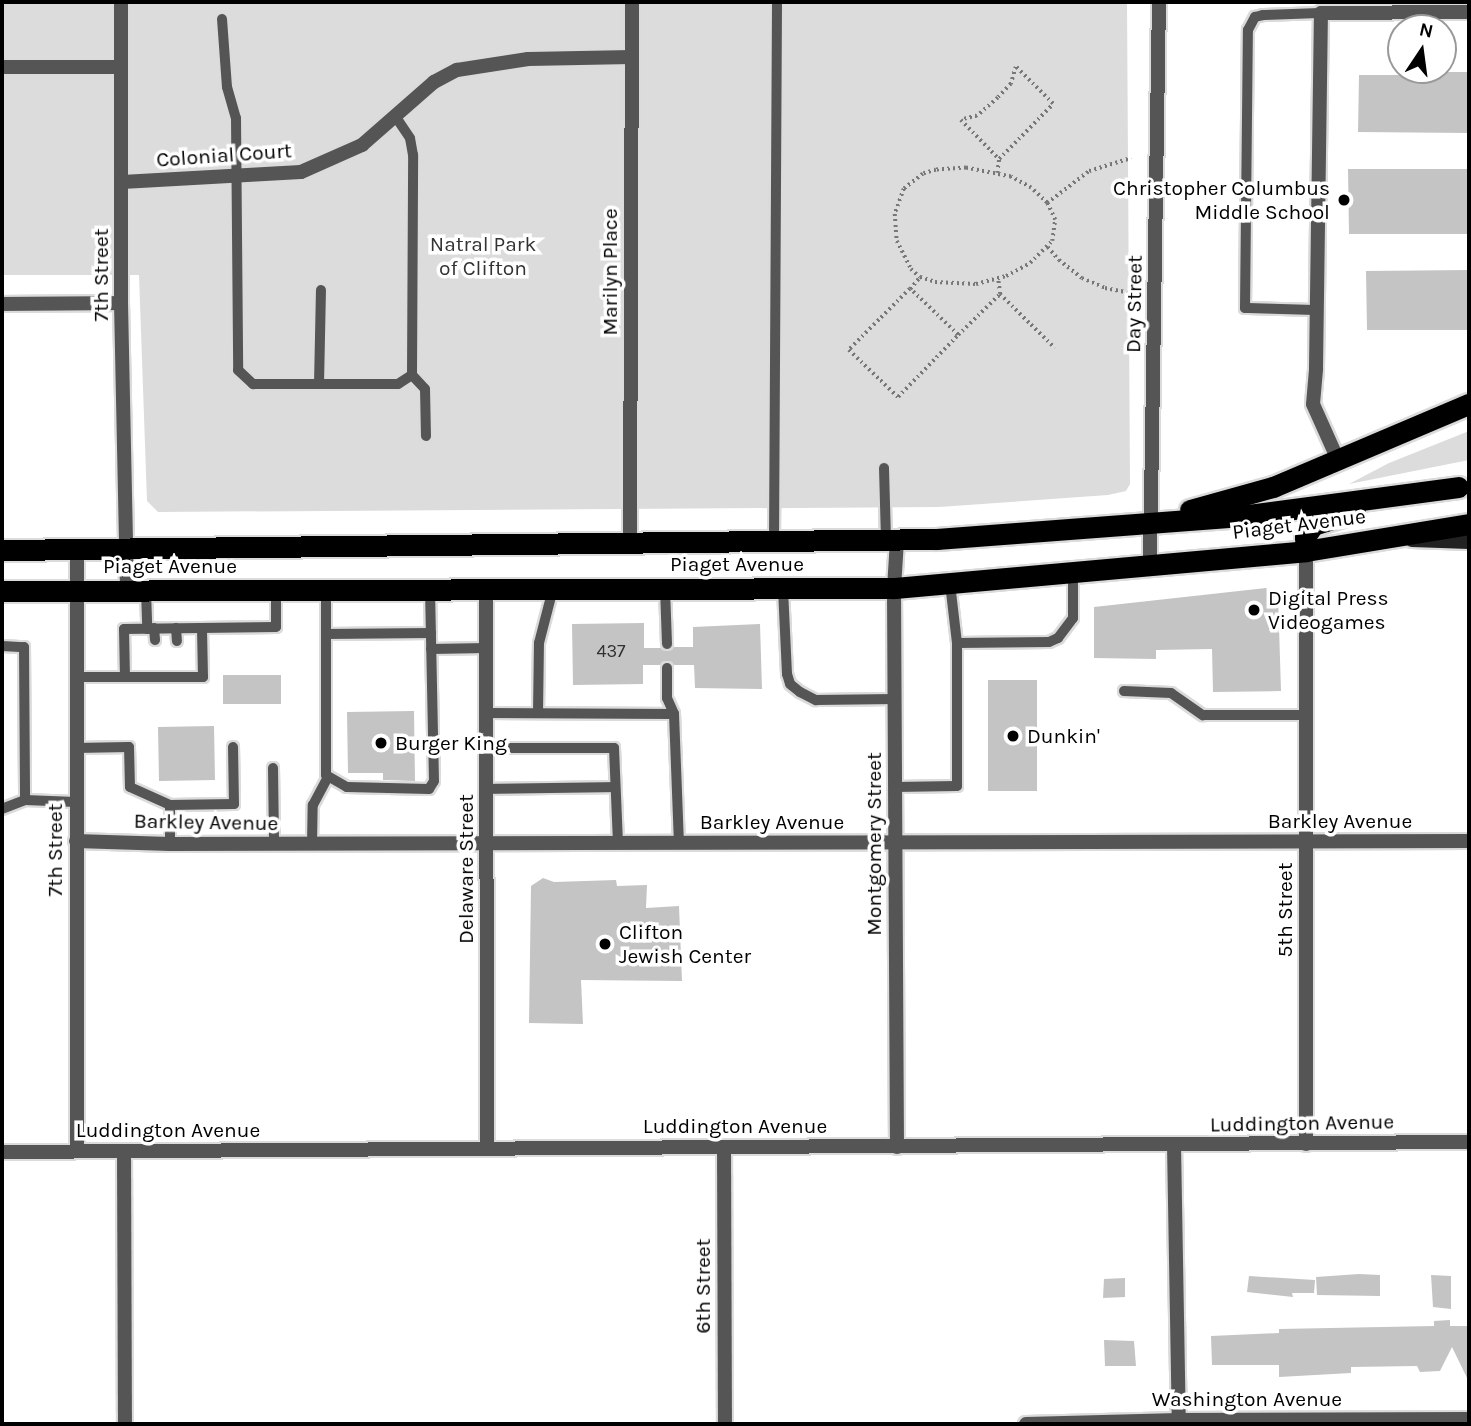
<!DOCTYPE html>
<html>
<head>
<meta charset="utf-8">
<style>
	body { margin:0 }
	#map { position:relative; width:1471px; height:1426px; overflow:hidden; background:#fff; font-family:Karla,sans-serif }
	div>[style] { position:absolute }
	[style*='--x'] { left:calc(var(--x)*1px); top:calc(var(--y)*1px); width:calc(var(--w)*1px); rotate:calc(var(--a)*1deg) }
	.green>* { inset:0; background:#dcdcdc }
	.building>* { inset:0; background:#c4c4c4 }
	.path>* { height:3.5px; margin-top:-1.75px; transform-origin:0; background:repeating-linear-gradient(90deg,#777 0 2px,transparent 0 5.5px) }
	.roads { filter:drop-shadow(2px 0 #dbdbdb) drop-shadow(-2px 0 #dbdbdb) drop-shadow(0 2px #dbdbdb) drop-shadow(0 -2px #dbdbdb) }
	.lane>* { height:10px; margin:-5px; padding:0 5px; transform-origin:5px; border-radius:5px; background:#555 }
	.street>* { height:14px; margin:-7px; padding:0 7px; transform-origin:7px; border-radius:7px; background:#555 }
	.secondary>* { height:14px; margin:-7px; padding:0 7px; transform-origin:7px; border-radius:7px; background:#222 }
	.highway>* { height:21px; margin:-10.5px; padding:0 10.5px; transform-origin:10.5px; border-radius:10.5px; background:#000 }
	.dots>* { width:19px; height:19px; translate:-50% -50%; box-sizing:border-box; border:4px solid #fff; border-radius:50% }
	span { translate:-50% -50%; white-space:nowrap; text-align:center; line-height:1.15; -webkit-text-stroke:7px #fff; paint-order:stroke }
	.number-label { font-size:18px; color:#313131 }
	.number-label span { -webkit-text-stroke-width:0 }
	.street-label { font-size:21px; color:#000 }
	.poi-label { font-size:21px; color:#000 }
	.right { translate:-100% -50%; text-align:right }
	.left { translate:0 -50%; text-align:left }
	.park-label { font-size:21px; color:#333 }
	.frame { position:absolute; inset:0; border:4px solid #000; pointer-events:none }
	.north { position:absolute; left:1387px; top:14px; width:70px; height:70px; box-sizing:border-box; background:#fff; border:2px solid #999; border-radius:50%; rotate:13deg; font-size:19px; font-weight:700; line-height:28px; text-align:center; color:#000 }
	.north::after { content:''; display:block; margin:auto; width:24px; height:32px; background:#000; clip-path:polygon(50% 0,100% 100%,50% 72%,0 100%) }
</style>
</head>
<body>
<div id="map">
	<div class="green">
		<div style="clip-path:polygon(2px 2px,1127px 2px,1130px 484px,1126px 491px,1108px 495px,939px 507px,158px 512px,147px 501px,139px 275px,2px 275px)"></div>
		<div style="clip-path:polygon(1469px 431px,1469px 460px,1349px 484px,1389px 463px)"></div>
	</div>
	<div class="building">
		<div style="clip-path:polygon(1426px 72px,1469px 72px,1469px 133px,1358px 132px,1359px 75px,1426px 75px)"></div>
		<div style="clip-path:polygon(1348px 169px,1469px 169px,1469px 234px,1349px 234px)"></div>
		<div style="clip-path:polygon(1469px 270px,1469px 330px,1367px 330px,1366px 271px)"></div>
		<div style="clip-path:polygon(1266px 588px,1278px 595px,1281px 691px,1213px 692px,1212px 649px,1156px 650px,1156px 659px,1094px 658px,1094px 607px)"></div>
		<div style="clip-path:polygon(644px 623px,644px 648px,661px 648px,667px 651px,674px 647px,693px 647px,693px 627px,760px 624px,762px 689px,695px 688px,694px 665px,674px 665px,668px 661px,660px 665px,643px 665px,643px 684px,573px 685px,572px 624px)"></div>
		<div style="clip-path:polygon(223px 675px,281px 675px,281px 704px,223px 704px)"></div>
		<div style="clip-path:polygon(988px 680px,1037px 680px,1037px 791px,988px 791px)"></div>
		<div style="clip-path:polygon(414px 711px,415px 781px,383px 780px,383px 773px,348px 773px,347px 712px)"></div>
		<div style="clip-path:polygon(214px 726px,215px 780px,159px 781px,158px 727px)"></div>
		<div style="clip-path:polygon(543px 878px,554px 882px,616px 880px,617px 886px,647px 885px,646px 908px,679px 906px,682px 981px,581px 980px,583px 1024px,529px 1023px,531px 886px)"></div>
		<div style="clip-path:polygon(1359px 1274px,1380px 1275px,1380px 1296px,1317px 1295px,1316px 1277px)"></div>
		<div style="clip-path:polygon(1431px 1275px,1451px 1276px,1451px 1309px,1433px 1307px)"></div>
		<div style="clip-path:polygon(1249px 1276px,1315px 1280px,1314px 1293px,1292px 1293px,1293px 1297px,1247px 1292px)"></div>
		<div style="clip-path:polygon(1125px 1278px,1125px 1297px,1103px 1298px,1104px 1279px)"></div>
		<div style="clip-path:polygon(1450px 1320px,1450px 1326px,1469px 1326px,1469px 1382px,1452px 1347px,1440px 1371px,1420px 1372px,1417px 1366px,1351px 1367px,1351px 1373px,1279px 1377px,1279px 1365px,1212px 1365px,1211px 1336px,1279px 1333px,1279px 1329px,1434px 1326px,1434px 1321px)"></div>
		<div style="clip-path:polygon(1104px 1340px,1134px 1341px,1136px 1366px,1105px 1366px)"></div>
	</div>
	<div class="path">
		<div style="--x:997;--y:173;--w:14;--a:-82"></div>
		<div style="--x:999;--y:159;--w:77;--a:-45.5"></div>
		<div style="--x:1053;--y:104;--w:52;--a:-135"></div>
		<div style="--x:1016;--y:67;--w:18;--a:106"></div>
		<div style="--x:1011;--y:84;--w:19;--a:133"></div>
		<div style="--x:998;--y:98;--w:28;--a:139"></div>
		<div style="--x:977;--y:116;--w:16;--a:166"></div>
		<div style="--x:961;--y:120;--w:54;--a:45.7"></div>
		<div style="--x:1047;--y:203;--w:22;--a:-137"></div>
		<div style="--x:1031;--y:188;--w:23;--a:-151"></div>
		<div style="--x:1011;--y:177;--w:46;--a:-168.7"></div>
		<div style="--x:966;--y:168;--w:30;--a:176"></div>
		<div style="--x:936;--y:170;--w:14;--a:163"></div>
		<div style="--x:923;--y:174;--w:24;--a:142"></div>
		<div style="--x:904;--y:189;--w:27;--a:110"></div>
		<div style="--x:895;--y:214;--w:27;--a:86"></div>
		<div style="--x:897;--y:241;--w:31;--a:63"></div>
		<div style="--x:911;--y:269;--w:12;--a:42"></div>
		<div style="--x:920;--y:277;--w:16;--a:18"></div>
		<div style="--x:935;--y:282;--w:41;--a:2.8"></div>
		<div style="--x:976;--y:284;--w:31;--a:-15"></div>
		<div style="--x:1006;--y:276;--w:27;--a:-28"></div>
		<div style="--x:1030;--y:263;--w:31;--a:-45"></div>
		<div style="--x:1052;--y:241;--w:21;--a:-82"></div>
		<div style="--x:1055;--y:220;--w:19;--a:-115"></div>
		<div style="--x:1047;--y:203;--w:53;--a:-37.3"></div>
		<div style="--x:1089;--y:171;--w:44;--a:-17.2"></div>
		<div style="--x:1048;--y:247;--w:17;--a:50"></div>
		<div style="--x:1059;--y:260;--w:29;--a:38"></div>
		<div style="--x:1082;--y:278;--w:25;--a:23"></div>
		<div style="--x:1105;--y:288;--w:26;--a:11"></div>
		<div style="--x:910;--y:289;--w:86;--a:135"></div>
		<div style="--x:849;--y:350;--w:68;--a:43.8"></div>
		<div style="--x:898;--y:397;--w:86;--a:-45.9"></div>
		<div style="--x:958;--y:335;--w:66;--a:-136.2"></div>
		<div style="--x:910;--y:289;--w:16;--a:-50"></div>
		<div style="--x:1000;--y:294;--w:77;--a:44.5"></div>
		<div style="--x:958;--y:335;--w:59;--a:-44.3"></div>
		<div style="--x:1000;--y:294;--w:15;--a:-98"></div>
	</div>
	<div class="roads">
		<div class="lane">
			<div style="--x:222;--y:19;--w:68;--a:85.8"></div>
			<div style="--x:227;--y:87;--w:32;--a:74"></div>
			<div style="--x:236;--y:118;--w:252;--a:89.5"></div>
			<div style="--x:238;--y:370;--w:21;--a:43"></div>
			<div style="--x:253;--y:384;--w:145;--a:0"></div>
			<div style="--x:398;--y:384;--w:17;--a:-33"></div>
			<div style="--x:412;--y:375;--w:220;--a:-89.7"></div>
			<div style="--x:413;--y:155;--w:17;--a:-100"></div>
			<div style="--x:410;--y:138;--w:27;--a:-124"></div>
			<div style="--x:1317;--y:310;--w:72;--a:-178.4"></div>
			<div style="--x:1245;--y:308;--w:278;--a:-89.4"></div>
			<div style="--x:1248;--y:30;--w:15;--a:-62"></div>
			<div style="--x:1255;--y:17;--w:8;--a:-14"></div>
			<div style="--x:1263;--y:15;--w:58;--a:-2"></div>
			<div style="--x:412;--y:375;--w:19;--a:47"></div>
			<div style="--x:425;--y:389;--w:47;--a:88.8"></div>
			<div style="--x:319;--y:384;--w:94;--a:-88.8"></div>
			<div style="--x:884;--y:468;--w:72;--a:88.4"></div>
			<div style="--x:774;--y:541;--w:539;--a:-89.68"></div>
			<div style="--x:665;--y:589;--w:55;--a:87.9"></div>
			<div style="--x:783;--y:589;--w:85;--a:87.3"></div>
			<div style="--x:787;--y:674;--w:10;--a:73"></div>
			<div style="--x:790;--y:684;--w:13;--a:39"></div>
			<div style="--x:800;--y:692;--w:18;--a:27"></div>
			<div style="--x:816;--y:700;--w:79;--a:-0.7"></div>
			<div style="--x:326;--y:590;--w:185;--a:90"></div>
			<div style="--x:326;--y:775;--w:24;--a:30"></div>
			<div style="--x:347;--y:787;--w:82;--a:1.4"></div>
			<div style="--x:429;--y:789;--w:9;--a:-58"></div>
			<div style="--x:434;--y:781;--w:191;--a:-91.2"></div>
			<div style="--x:146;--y:591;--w:38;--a:88"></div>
			<div style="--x:154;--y:628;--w:12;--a:85"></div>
			<div style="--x:176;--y:628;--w:13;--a:86"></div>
			<div style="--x:326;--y:634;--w:105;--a:-0.5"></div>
			<div style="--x:957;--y:643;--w:92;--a:-0.6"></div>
			<div style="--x:1049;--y:642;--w:10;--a:-24"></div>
			<div style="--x:1058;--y:638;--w:25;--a:-53"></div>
			<div style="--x:1073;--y:618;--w:46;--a:-90"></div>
			<div style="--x:2;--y:646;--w:22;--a:3"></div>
			<div style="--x:24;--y:647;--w:153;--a:89.6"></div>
			<div style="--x:25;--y:800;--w:25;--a:159"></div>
			<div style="--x:431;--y:649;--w:56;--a:-1"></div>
			<div style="--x:667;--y:668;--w:30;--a:90"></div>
			<div style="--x:667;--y:698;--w:17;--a:66"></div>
			<div style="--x:674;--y:714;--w:129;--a:87.8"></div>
			<div style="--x:76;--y:677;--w:127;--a:0"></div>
			<div style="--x:203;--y:677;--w:49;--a:-91.2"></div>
			<div style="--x:125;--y:677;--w:48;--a:-91.2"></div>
			<div style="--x:124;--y:629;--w:152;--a:-0.8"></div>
			<div style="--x:276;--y:627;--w:36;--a:-90"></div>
			<div style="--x:1124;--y:691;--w:47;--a:2.4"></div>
			<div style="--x:1171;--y:693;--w:39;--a:35"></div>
			<div style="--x:1203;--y:715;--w:103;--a:0"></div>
			<div style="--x:486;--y:713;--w:188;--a:0.3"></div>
			<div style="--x:538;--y:713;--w:70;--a:-89.2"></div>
			<div style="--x:539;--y:643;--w:56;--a:-75.5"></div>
			<div style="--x:76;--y:748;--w:53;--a:-1.1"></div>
			<div style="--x:129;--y:747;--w:40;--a:88.6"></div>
			<div style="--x:130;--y:787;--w:44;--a:24.2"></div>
			<div style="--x:170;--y:805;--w:39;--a:90"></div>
			<div style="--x:487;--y:748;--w:127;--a:0"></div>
			<div style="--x:614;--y:748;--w:95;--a:87.6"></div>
			<div style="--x:273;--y:768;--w:76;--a:89.2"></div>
			<div style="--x:895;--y:787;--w:62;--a:-0.9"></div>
			<div style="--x:957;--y:786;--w:143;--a:-90"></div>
			<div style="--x:957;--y:643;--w:60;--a:-96.7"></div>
			<div style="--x:487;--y:789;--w:128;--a:-0.9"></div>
			<div style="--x:25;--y:800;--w:51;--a:2.2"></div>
			<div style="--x:170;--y:805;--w:64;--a:-0.9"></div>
			<div style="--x:234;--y:804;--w:57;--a:-91"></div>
			<div style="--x:312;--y:844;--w:39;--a:-89"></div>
			<div style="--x:313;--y:805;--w:32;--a:-62"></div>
		</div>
		<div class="street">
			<div style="--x:121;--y:2;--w:301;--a:90"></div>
			<div style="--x:121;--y:303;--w:288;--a:88.8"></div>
			<div style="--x:2;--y:67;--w:119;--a:0"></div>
			<div style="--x:122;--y:182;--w:179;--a:-3.2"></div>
			<div style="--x:301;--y:172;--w:67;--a:-23.9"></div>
			<div style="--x:362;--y:145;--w:96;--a:-41.2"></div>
			<div style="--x:434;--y:82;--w:26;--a:-28"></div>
			<div style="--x:457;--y:70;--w:72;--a:-8.8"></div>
			<div style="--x:528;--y:59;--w:104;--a:-1.1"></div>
			<div style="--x:2;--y:304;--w:119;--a:-0.5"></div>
			<div style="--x:1338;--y:460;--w:61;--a:-114.1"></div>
			<div style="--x:1313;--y:404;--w:36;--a:-85"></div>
			<div style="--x:1316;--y:368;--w:355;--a:-89.2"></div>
			<div style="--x:1321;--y:13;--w:148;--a:-0.4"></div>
			<div style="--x:630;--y:542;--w:540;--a:-89.79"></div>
			<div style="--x:77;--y:549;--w:602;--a:90"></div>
			<div style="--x:1150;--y:566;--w:564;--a:-89.09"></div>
			<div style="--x:486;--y:589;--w:560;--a:89.9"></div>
			<div style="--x:76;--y:841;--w:94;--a:1.8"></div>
			<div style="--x:170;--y:844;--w:1299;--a:-0.13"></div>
			<div style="--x:1306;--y:1144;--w:593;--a:-90"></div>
			<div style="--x:1174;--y:1145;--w:279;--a:89"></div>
			<div style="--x:724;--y:1147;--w:277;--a:89.8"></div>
			<div style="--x:897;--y:1147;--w:559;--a:-90.31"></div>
			<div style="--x:894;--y:588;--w:48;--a:-86.4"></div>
			<div style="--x:124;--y:1151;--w:273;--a:89.8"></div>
			<div style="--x:2;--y:1152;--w:1467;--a:-0.39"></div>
			<div style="--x:1026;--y:1424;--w:153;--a:-1.5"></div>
			<div style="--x:1179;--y:1420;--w:290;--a:-0.2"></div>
		</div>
		<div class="secondary">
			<div style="--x:1412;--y:540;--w:57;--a:2"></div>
		</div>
		<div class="highway">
			<div style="--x:1190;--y:510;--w:86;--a:-15.5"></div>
			<div style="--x:1273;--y:487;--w:213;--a:-23"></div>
			<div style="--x:2;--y:550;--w:935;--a:-0.67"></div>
			<div style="--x:937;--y:539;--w:305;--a:-4.3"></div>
			<div style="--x:1241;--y:516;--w:219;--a:-7.6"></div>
			<div style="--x:1306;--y:551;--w:14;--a:-94"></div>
			<div style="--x:1305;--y:537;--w:14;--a:-56"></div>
			<div style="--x:1313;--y:525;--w:44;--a:-17.2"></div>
			<div style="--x:2;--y:591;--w:892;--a:-0.19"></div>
			<div style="--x:894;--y:588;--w:414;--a:-5.1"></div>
			<div style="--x:1306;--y:551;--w:165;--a:-9.4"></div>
		</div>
	</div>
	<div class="dots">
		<div style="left:1344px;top:200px;background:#000"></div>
		<div style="left:1254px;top:610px;background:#000"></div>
		<div style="left:1013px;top:736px;background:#000"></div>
		<div style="left:381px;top:743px;background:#000"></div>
		<div style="left:605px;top:944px;background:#000"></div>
	</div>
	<div class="number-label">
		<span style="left:611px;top:651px">437</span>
	</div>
	<div class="street-label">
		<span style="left:224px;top:155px;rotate:-4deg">Colonial Court</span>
		<span style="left:610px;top:272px;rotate:-90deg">Marilyn Place</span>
		<span style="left:101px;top:275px;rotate:-90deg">7th Street</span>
		<span style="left:1134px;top:304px;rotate:-89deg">Day Street</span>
		<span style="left:1299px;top:524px;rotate:-7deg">Piaget Avenue</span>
		<span style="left:737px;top:564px">Piaget Avenue</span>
		<span style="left:170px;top:566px">Piaget Avenue</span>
		<span style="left:1340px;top:821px">Barkley Avenue</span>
		<span style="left:206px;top:822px;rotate:1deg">Barkley Avenue</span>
		<span style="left:772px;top:822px">Barkley Avenue</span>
		<span style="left:874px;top:844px;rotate:-90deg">Montgomery Street</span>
		<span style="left:55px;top:850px;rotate:-90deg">7th Street</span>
		<span style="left:466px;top:869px;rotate:-90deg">Delaware Street</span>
		<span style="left:1285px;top:910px;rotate:-90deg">5th Street</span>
		<span style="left:1302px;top:1123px;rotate:-1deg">Luddington Avenue</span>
		<span style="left:735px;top:1126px">Luddington Avenue</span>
		<span style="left:168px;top:1130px">Luddington Avenue</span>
		<span style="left:703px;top:1286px;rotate:-90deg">6th Street</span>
		<span style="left:1247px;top:1399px">Washington Avenue</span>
	</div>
	<div class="poi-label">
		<span class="right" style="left:1330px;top:200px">Christopher Columbus<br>Middle School</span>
		<span class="left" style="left:1268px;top:610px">Digital Press<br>Videogames</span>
		<span class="left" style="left:1027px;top:736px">Dunkin'</span>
		<span class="left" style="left:395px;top:743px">Burger King</span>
		<span class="left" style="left:619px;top:944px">Clifton<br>Jewish Center</span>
	</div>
	<div class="park-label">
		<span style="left:483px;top:256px">Natral Park<br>of Clifton</span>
	</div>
	<div class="frame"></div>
	<div class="north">N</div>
</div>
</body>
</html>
